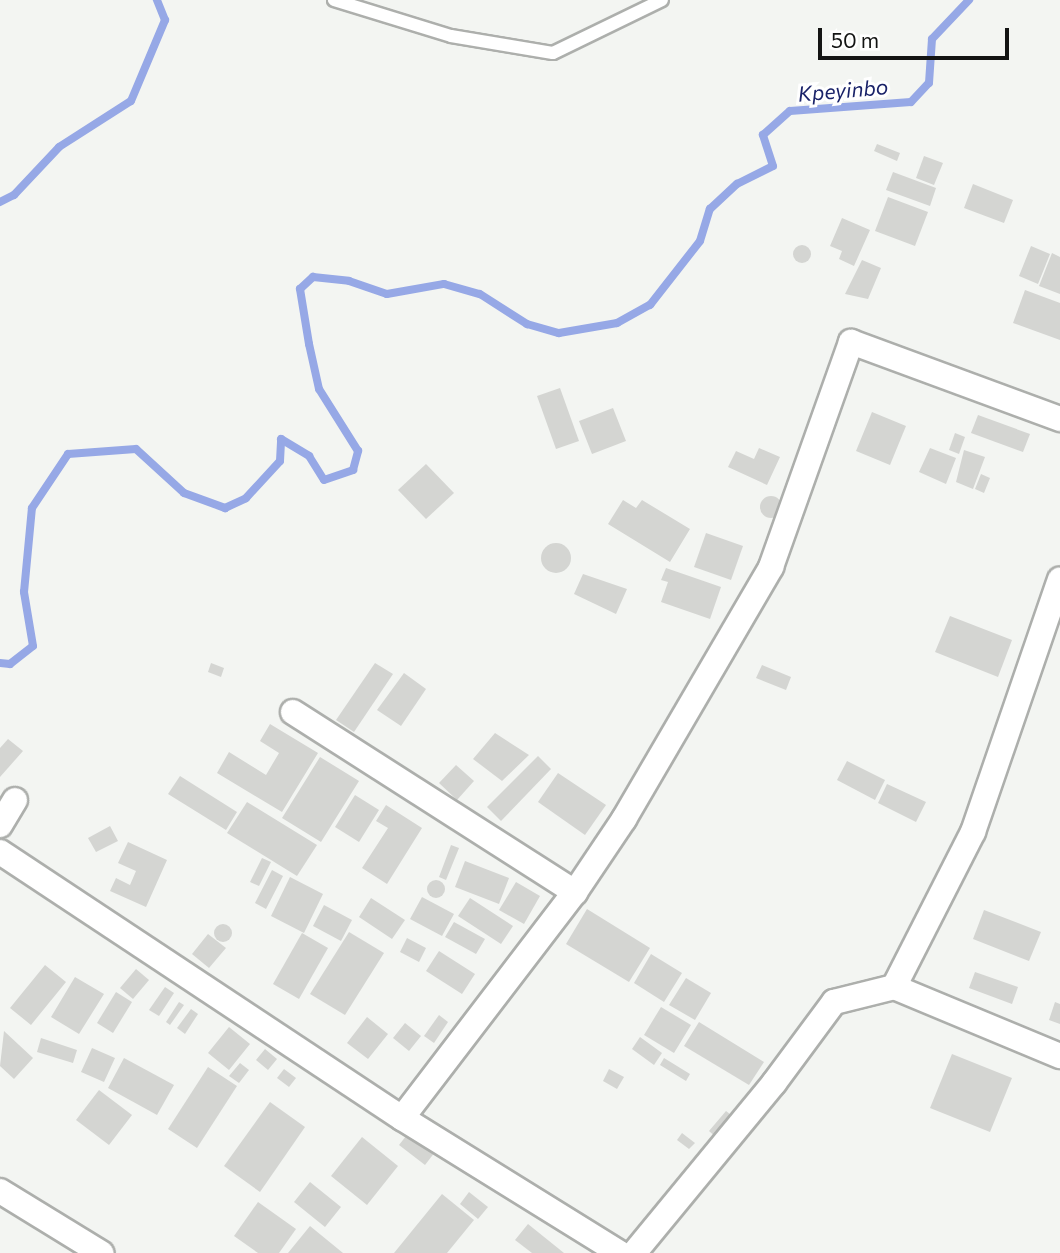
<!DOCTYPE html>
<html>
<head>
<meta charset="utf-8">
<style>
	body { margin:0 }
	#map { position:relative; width:1060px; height:1253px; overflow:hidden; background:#f3f5f2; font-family:Commissioner,sans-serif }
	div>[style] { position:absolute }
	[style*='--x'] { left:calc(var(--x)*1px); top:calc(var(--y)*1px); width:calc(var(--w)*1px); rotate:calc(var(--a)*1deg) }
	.stream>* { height:8px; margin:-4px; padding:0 4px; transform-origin:4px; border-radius:4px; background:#96a8e6 }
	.building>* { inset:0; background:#d4d5d2 }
	.round { border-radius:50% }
	.roads { filter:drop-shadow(2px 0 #adafac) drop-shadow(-2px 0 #adafac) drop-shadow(0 2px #adafac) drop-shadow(0 -2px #adafac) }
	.service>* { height:12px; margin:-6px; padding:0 6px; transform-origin:6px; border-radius:6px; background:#fff }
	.minor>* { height:24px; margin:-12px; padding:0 12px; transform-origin:12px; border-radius:12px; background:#fff }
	span { translate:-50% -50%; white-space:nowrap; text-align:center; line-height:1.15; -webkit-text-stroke:6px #fff; paint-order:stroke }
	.water-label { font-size:21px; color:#192268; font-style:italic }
	.scale { position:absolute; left:818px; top:28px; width:191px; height:32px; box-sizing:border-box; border:4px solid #131413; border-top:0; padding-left:9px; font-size:21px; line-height:24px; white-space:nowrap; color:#131413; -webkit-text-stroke:5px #fff; paint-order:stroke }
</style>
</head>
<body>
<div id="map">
	<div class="stream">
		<div style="--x:0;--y:202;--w:16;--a:-27"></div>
		<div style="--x:14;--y:195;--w:66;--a:-46.8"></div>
		<div style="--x:59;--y:147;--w:85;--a:-32.6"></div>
		<div style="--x:131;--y:101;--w:88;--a:-67.2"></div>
		<div style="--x:165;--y:20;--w:22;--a:-112"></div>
		<div style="--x:0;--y:663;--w:10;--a:6"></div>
		<div style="--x:10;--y:664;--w:29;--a:-38"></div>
		<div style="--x:33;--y:646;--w:55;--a:-99.5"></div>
		<div style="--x:24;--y:592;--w:84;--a:-84.6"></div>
		<div style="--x:32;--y:508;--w:65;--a:-56.3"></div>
		<div style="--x:68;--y:454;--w:68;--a:-4.2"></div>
		<div style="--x:136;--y:449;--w:65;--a:42.5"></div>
		<div style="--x:184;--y:493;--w:44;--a:20.1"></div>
		<div style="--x:225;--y:508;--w:23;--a:-25"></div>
		<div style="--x:246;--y:498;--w:50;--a:-47.4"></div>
		<div style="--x:280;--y:461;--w:22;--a:-87"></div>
		<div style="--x:281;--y:439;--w:33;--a:31"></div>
		<div style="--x:309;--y:456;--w:28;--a:58"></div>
		<div style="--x:324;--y:480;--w:31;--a:-19"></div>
		<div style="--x:353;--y:470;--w:20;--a:-75"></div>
		<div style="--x:358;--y:451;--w:73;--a:-122.2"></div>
		<div style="--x:319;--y:389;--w:46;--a:-102.5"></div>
		<div style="--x:309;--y:344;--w:56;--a:-99.3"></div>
		<div style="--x:300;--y:289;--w:18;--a:-43"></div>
		<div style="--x:313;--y:277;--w:36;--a:6"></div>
		<div style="--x:349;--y:281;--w:40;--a:18.9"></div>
		<div style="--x:387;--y:294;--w:58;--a:-10"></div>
		<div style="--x:444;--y:284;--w:37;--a:16"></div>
		<div style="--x:480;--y:294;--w:56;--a:32.6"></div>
		<div style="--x:527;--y:324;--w:33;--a:16"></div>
		<div style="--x:559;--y:333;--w:59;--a:-9.8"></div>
		<div style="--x:617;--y:323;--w:38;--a:-29"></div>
		<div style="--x:650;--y:305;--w:81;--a:-52"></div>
		<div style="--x:700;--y:241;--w:34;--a:-73"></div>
		<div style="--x:710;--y:209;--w:37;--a:-43"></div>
		<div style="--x:737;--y:184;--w:40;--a:-26.6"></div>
		<div style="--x:773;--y:166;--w:33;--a:-108"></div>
		<div style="--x:763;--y:135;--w:36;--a:-42"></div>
		<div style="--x:790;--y:111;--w:121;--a:-4.3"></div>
		<div style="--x:911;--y:102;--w:26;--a:-47"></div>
		<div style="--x:929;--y:83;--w:44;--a:-86.1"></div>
		<div style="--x:932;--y:39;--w:54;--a:-46.5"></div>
	</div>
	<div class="building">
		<div style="clip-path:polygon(877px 144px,900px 153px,897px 161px,874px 151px)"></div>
		<div style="clip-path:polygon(924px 156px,943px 163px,934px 185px,916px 178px)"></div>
		<div style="clip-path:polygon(893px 172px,936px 188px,930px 206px,886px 190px)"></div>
		<div style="clip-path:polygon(973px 184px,1013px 200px,1004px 223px,964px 208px)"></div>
		<div style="clip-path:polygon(888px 197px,928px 212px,915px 246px,875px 231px)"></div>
		<div style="clip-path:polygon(842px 218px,870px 230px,854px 266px,839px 259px,842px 251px,830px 246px)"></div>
		<div class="round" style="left:793px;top:245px;width:18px;height:18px"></div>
		<div style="clip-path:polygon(1031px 246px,1050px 254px,1038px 284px,1019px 276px)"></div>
		<div style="clip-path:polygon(1052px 253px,1060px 257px,1060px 294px,1039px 286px)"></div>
		<div style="clip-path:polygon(862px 260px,881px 268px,868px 299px,845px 294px)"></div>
		<div style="clip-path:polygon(1025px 290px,1060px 303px,1060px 340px,1013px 323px)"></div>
		<div style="clip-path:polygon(560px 388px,579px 441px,556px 449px,537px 396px)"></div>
		<div style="clip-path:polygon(613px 408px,626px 441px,592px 454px,579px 421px)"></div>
		<div style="clip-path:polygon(872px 412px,906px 426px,890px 465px,856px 451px)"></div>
		<div style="clip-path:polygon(978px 415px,1030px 434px,1023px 452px,971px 433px)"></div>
		<div style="clip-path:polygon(955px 433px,965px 437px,959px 454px,949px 450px)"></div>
		<div style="clip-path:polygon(759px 448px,780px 457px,767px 485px,728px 467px,736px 451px,754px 459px)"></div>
		<div style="clip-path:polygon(930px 448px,956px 458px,946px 484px,919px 472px)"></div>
		<div style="clip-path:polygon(964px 450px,985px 457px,973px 489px,956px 482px)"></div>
		<div style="clip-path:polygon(426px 464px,454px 493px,426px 519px,398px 490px)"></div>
		<div style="clip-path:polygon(981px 474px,990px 478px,984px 493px,975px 489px)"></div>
		<div class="round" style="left:760px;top:496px;width:22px;height:22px"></div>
		<div style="clip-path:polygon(623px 500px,636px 508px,642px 500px,690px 529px,670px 562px,608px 524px)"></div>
		<div style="clip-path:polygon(706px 533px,743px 546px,731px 580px,694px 567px)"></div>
		<div class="round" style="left:541px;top:543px;width:30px;height:30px"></div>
		<div style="clip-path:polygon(666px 568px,721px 587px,710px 619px,661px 602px,668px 582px,661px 580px)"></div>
		<div style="clip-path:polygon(583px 574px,627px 589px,616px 614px,574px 594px)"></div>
		<div style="clip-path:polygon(950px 616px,1012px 640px,998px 677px,935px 652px)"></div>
		<div style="clip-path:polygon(211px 663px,224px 668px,221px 677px,208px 672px)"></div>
		<div style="clip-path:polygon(375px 663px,393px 674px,354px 732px,336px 720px)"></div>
		<div style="clip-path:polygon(762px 665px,791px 677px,786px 690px,756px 678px)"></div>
		<div style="clip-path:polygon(404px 673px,426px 689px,401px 726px,377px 710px)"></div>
		<div style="clip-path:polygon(270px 724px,318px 753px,282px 812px,217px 773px,229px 752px,266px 775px,279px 753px,260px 741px)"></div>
		<div style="clip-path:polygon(495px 733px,529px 755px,502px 781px,473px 759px)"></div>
		<div style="clip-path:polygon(8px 739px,23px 751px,0 777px,0 748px)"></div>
		<div style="clip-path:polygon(538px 756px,551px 769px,501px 821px,487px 807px)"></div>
		<div style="clip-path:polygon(320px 757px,359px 781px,321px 842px,282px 818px)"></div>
		<div style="clip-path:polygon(847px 761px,885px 780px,875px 800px,837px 780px)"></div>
		<div style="clip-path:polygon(456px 765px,474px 781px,457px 800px,439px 783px)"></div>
		<div style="clip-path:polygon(558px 773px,606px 805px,585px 835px,538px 802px)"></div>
		<div style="clip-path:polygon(180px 776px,237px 812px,226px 830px,168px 794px)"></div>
		<div style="clip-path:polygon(887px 784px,926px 802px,916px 822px,878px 803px)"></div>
		<div style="clip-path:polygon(355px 795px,379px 810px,359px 842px,335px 827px)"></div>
		<div style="clip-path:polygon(247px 802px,317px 845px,297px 876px,227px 833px)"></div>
		<div style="clip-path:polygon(386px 805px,422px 828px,387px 884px,362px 868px,388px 828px,376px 821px)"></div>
		<div style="clip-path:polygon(110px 826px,118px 841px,96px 852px,88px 838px)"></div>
		<div style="clip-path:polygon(128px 842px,167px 860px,146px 907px,110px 891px,116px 878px,130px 885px,136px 871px,118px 863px)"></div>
		<div style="clip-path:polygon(451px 845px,459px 848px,446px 880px,439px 877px)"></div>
		<div style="clip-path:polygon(262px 858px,271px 862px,259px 886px,250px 882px)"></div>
		<div style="clip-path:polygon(465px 861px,509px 878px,499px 904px,455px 887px)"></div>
		<div style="clip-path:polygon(272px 870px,283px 876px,266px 909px,255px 903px)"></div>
		<div style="clip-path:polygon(290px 877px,323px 894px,304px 933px,271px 916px)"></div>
		<div class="round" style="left:427px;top:880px;width:18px;height:18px"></div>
		<div style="clip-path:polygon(516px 882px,540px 896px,524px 924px,499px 910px)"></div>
		<div style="clip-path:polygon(422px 897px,454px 914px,442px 936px,410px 919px)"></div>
		<div style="clip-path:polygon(371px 898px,405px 920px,392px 939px,359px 917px)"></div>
		<div style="clip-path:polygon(470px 898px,513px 926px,501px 944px,458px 916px)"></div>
		<div style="clip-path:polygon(324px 905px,352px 920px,341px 941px,313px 926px)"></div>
		<div style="clip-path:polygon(587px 909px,650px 948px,629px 982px,566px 944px)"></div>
		<div style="clip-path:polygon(984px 910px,1041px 932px,1029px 961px,973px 939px)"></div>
		<div style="clip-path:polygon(454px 922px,485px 939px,476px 954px,445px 937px)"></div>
		<div class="round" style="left:214px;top:924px;width:18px;height:18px"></div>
		<div style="clip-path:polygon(349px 932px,384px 953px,345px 1015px,310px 994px)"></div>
		<div style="clip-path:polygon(302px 933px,328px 948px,299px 999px,273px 984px)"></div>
		<div style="clip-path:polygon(208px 934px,226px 948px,209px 968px,192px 954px)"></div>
		<div style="clip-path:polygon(407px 938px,426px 948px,419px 962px,400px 952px)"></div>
		<div style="clip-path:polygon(439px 951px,475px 974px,462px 994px,426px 971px)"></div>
		<div style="clip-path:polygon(651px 954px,682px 973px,664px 1002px,634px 983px)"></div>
		<div style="clip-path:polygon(45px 965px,66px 982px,31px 1025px,10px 1008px)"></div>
		<div style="clip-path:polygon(136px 969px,149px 980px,133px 999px,120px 988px)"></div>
		<div style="clip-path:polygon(975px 972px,1018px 987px,1012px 1004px,969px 988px)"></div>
		<div style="clip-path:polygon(75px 977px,104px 994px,79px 1034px,51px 1017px)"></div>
		<div style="clip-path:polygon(686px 978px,711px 993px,695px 1020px,669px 1005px)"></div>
		<div style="clip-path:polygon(165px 987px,174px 993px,159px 1016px,149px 1010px)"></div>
		<div style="clip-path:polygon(116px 992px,132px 1002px,113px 1033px,97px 1023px)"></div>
		<div style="clip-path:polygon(179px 1002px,184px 1005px,170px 1025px,166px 1022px)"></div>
		<div style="clip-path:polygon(1055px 1002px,1060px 1004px,1060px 1024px,1049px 1020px)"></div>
		<div style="clip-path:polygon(661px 1007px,691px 1025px,674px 1053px,644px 1035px)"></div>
		<div style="clip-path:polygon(191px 1009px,198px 1014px,185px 1034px,177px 1028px)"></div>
		<div style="clip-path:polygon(439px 1015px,448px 1022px,434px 1043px,424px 1036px)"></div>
		<div style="clip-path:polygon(367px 1017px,388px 1034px,368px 1059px,347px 1043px)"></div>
		<div style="clip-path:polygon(699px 1022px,764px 1062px,749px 1085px,684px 1046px)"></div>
		<div style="clip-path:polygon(405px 1023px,421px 1036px,409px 1051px,393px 1038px)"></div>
		<div style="clip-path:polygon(229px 1027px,250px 1044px,229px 1070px,208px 1053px)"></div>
		<div style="clip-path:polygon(4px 1031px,33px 1058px,14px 1079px,0 1066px)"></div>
		<div style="clip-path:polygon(640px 1037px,662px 1053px,654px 1065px,632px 1049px)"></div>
		<div style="clip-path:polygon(41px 1038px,77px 1050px,73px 1063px,37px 1052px)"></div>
		<div style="clip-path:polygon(92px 1048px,115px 1058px,104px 1082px,81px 1072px)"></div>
		<div style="clip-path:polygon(265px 1049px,277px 1059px,268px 1070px,256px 1060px)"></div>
		<div style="clip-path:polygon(952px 1054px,1012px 1078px,990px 1132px,930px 1108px)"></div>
		<div style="clip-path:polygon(124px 1058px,174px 1085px,157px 1115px,108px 1088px)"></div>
		<div style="clip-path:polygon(664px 1058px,690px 1074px,686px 1081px,660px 1065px)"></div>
		<div style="clip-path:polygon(240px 1063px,249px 1070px,239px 1083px,229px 1076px)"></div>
		<div style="clip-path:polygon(208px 1067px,237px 1086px,197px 1148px,168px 1129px)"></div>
		<div style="clip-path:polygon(284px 1069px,296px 1078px,289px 1087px,277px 1078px)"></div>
		<div style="clip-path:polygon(609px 1069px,624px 1077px,617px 1089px,603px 1081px)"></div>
		<div style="clip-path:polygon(99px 1090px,132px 1115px,109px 1145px,76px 1120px)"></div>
		<div style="clip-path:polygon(270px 1102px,305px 1127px,260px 1192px,224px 1166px)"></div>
		<div style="clip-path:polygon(726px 1111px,735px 1118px,718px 1139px,709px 1131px)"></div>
		<div style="clip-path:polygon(410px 1131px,435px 1152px,425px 1165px,399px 1145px)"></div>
		<div style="clip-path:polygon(682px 1133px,695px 1143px,689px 1149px,677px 1140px)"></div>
		<div style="clip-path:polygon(362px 1137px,398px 1166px,367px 1205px,331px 1176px)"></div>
		<div style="clip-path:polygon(310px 1182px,341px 1207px,325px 1227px,294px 1202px)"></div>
		<div style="clip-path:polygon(469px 1192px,488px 1207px,478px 1219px,460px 1204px)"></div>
		<div style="clip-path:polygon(442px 1194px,474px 1220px,447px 1253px,394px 1253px)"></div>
		<div style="clip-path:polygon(258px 1202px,296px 1229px,279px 1253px,258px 1253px,234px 1236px)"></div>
		<div style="clip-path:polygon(528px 1224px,564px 1253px,532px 1253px,515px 1240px)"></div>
		<div style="clip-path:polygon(310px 1226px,343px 1253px,288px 1253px)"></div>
	</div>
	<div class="roads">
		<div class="service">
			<div style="--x:334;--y:0;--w:122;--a:17.1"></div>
			<div style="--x:451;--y:36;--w:103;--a:9.5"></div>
			<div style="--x:553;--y:53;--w:121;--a:-25.9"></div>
		</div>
		<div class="minor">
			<div style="--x:293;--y:712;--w:335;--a:32.6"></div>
			<div style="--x:0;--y:825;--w:29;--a:-59"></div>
			<div style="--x:0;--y:852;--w:482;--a:33.5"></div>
			<div style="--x:402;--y:1118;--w:256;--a:31.8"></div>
			<div style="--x:894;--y:987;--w:174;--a:-63"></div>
			<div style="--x:973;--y:832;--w:267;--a:-71"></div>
			<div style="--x:402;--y:1118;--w:285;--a:-52.6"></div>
			<div style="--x:575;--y:892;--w:88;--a:-56.1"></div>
			<div style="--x:624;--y:819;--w:292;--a:-59.7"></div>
			<div style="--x:771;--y:567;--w:239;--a:-70.4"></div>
			<div style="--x:851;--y:342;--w:223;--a:20.2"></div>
			<div style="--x:0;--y:1191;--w:119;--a:31.5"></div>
			<div style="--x:634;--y:1253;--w:220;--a:-50.5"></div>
			<div style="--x:774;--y:1083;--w:101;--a:-53.5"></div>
			<div style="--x:834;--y:1002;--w:62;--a:-14"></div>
			<div style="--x:894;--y:987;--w:180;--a:22.6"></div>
		</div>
	</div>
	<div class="water-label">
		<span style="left:843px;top:90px;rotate:-5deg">Kpeyinbo</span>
	</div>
	<div class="scale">50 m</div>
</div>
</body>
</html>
